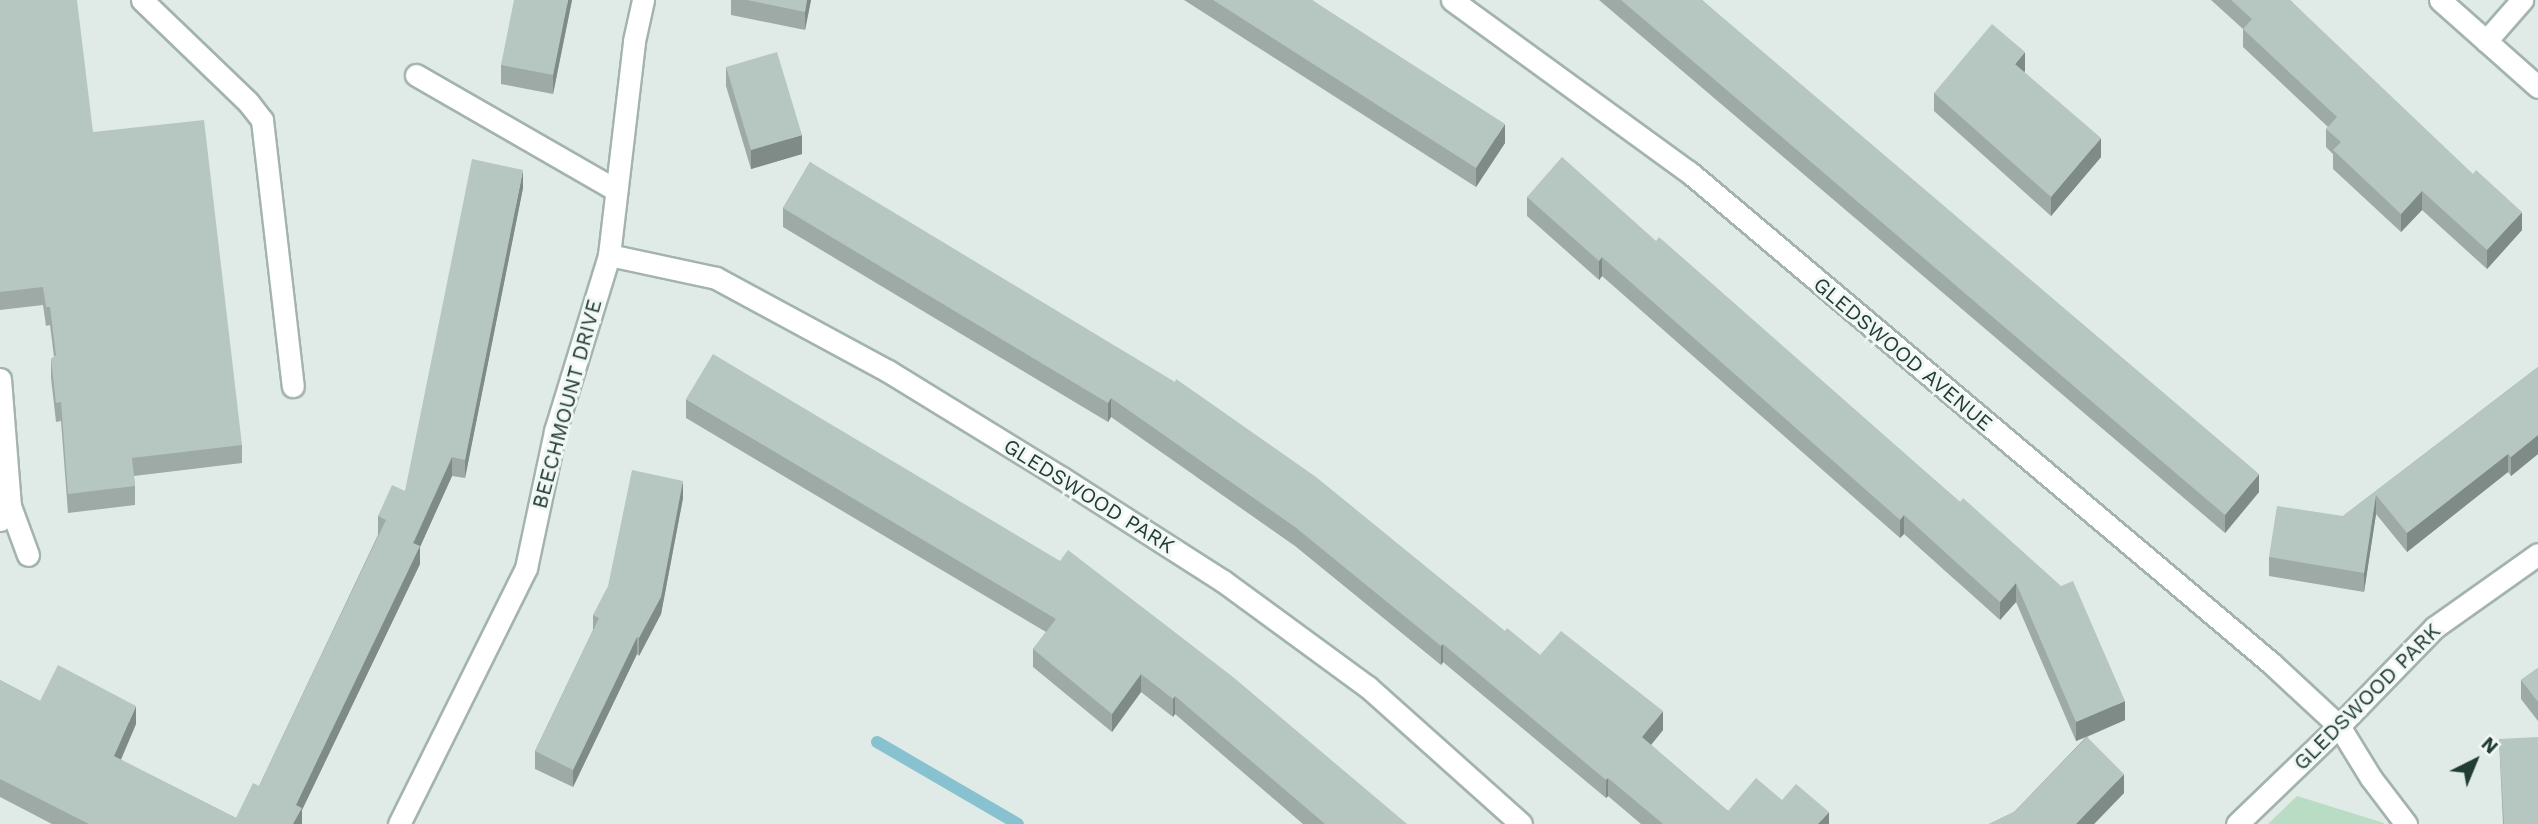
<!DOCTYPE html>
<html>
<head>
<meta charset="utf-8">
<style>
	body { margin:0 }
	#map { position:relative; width:2538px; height:824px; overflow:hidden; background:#e0ebe7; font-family:"Work Sans",sans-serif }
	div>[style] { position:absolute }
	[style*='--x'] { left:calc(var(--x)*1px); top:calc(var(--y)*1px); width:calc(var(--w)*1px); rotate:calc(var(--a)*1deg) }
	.green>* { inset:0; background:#b9dcc4 }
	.stream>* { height:12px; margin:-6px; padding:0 6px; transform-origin:6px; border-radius:6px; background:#88c2d0 }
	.roads { filter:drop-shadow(2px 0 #a3b3ae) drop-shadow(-2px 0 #a3b3ae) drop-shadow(0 2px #a3b3ae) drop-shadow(0 -2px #a3b3ae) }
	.minor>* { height:21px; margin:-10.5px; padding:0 10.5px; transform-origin:10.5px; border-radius:10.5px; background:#fff }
	.wall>* { inset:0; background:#9daaa5 }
	.shaded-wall>* { inset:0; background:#7f8b86 }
	.building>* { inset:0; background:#b6c6c0 }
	span { translate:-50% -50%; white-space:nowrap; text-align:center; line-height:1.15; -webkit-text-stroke:6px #f1f8f4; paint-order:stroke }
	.street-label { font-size:21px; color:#213b35 }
	.north { position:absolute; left:2440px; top:726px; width:70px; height:70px; -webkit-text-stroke:5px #f1f8f4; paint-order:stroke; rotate:43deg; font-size:19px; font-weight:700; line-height:28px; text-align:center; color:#213b35 }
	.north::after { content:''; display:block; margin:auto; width:24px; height:32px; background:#213b35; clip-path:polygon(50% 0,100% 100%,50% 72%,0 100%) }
</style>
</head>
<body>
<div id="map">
	<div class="green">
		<div style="clip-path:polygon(2297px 796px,2384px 823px,2384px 824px,2268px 824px)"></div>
	</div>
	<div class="stream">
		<div style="--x:877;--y:742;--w:163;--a:30.2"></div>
	</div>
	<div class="roads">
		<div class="minor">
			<div style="--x:142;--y:0;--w:147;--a:43.9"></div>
			<div style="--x:248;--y:102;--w:23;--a:52"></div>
			<div style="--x:262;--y:120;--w:268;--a:83.4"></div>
			<div style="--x:1452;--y:0;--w:293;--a:36"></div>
			<div style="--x:1689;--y:172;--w:761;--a:40.15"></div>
			<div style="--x:2271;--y:663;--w:93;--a:42.8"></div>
			<div style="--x:2339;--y:726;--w:61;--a:58.4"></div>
			<div style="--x:2371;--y:778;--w:58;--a:52.7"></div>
			<div style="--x:2440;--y:0;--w:131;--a:41.6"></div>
			<div style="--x:2486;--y:41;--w:55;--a:-48.7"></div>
			<div style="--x:416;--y:75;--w:231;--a:29.9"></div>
			<div style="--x:609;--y:255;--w:109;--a:12.1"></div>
			<div style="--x:716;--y:278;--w:196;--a:28.4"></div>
			<div style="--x:888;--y:371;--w:204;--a:31.6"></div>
			<div style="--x:1062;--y:478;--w:191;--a:32.6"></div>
			<div style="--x:1223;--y:581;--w:180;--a:36.2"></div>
			<div style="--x:1368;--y:687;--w:205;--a:41.8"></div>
			<div style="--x:0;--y:379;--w:127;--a:85.5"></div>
			<div style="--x:0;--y:520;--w:17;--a:-54"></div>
			<div style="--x:10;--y:506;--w:52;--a:69.8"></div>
			<div style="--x:399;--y:824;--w:286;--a:-63.6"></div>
			<div style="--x:526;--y:568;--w:140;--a:-78"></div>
			<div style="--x:555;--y:431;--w:184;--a:-72.9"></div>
			<div style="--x:609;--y:255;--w:215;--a:-83.3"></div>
			<div style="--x:634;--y:41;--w:42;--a:-77.6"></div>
			<div style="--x:2237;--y:824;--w:141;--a:-43.9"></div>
			<div style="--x:2339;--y:726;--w:138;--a:-45.9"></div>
			<div style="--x:2435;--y:627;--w:126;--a:-35.3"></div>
		</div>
	</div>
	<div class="wall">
		<div style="clip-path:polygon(0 0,93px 132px,242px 445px,242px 463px,134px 476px,135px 486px,135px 505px,68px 513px,61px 421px,56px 422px,51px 378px,51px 359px,54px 357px,50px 325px,46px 326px,43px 305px,0 310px)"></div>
		<div style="clip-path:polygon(572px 0,553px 94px,501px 84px,501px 65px)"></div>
		<div style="clip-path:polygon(731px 0,811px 0,805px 30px,731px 15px)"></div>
		<div style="clip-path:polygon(1184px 0,1312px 0,1505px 143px,1476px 187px)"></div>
		<div style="clip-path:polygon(1599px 0,1702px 0,2259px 492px,2225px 533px)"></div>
		<div style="clip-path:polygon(2211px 0,2290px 0,2522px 230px,2487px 269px,2422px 210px,2401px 232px,2333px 169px,2333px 154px,2326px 147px,2326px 129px,2328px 127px,2243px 47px,2243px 29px)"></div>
		<div style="clip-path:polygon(726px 67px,802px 154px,751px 169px,726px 86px)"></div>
		<div style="clip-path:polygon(2025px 71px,2024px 72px,2101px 157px,2051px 216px,1934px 111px,1934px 93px)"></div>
		<div style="clip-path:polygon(810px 162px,1540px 655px,1663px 730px,1651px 745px,1728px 811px,1782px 800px,1829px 824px,1641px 824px,1608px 796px,1606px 798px,1443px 662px,1441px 665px,1295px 546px,1111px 417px,1108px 422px,783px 227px,783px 208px)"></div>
		<div style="clip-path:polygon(523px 188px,465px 478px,452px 476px,420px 547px,420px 564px,302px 810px,302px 824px,52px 824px,0 797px,0 680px,40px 701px,136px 724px,121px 760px,236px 818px,259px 786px,378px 535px,378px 516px,405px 491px)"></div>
		<div style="clip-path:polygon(1527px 197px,1656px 241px,1960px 502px,2125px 720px,2087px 737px,2124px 793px,2094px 824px,1989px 824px,2014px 812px,2086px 737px,2076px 741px,2016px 602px,2000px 620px,1904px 534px,1900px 538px,1602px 276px,1599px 280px,1527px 216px)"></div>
		<div style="clip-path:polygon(2538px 367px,2538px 454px,2511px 476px,2508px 472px,2407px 552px,2376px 514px,2364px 592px,2269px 576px,2269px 557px,2343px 516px)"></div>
		<div style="clip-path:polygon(686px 399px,1407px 824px,1303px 824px,1175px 714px,1173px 717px,1141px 692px,1112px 732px,1033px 667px,1033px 649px,1046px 632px,686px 418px)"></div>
		<div style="clip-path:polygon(683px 498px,661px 614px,639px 656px,637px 654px,573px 787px,535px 769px,535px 751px,593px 630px,593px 615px)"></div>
		<div style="clip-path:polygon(2538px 668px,2538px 721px,2521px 699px,2521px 680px)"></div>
		<div style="clip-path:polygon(2499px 739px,2538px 824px,2503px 824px)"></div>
	</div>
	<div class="shaded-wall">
		<div style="clip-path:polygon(568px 0,572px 0,553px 94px,553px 75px)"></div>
		<div style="clip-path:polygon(807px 0,811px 0,805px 30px,805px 12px)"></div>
		<div style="clip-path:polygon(2025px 52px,2025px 71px,2015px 83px,2015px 64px)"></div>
		<div style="clip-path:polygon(1505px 124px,1505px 143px,1476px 187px,1476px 168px)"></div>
		<div style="clip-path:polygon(802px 135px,802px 154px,751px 169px,751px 150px)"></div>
		<div style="clip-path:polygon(2101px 138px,2101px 157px,2051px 216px,2051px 197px)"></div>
		<div style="clip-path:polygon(523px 170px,523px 188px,465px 478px,465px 460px)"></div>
		<div style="clip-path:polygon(2422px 191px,2422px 210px,2401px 232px,2401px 214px)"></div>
		<div style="clip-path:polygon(2522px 212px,2522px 230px,2487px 269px,2487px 250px)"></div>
		<div style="clip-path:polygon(1602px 257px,1602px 276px,1599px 280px,1599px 261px)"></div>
		<div style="clip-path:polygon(1111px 398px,1111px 417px,1108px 422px,1108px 403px)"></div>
		<div style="clip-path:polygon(2538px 435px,2538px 454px,2511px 476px,2511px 457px)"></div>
		<div style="clip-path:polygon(2508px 454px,2508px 472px,2407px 552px,2407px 533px)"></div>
		<div style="clip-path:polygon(452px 457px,452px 476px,420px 547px,420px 564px,302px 810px,302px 824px,293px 824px,296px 805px)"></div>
		<div style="clip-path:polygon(2259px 474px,2259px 492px,2225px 533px,2225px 515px)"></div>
		<div style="clip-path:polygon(683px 481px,683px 498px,661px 614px,639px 656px,639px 638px)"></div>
		<div style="clip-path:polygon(2376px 495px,2376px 514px,2364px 592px,2364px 573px)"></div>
		<div style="clip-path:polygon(1904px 515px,1904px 534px,1900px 538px,1900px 520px)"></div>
		<div style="clip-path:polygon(2016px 583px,2016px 602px,2000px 620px,2000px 602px)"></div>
		<div style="clip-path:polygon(637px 637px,637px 654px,573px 787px,573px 770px)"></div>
		<div style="clip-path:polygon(1443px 644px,1443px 662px,1441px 665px,1441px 646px)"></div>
		<div style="clip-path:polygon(1141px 674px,1141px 692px,1112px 732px,1112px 714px)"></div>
		<div style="clip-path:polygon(1175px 696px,1175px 714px,1173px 717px,1173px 699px)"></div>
		<div style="clip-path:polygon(2125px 701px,2125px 720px,2076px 741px,2076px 722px)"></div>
		<div style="clip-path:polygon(136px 706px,136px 724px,114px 775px,114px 756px)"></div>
		<div style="clip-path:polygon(1663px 711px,1663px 730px,1642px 756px,1642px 737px)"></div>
		<div style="clip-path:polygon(2124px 774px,2124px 793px,2094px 824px,2076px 824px)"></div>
		<div style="clip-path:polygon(1608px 778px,1608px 796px,1606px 798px,1606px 780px)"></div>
		<div style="clip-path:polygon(1829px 812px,1829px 824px,1818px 824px)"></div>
	</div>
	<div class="building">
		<div style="clip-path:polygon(0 0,77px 0,93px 132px,204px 120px,242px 445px,132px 458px,135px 486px,68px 494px,61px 402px,56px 403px,51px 359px,56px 355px,50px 307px,46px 307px,43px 287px,0 292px)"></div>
		<div style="clip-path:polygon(514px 0,568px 0,553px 75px,501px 65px)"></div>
		<div style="clip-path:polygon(747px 0,807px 0,805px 12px)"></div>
		<div style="clip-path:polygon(1213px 0,1312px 0,1505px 124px,1476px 168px)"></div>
		<div style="clip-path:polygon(1621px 0,1702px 0,2259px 474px,2225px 515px)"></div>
		<div style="clip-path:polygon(2231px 0,2290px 0,2473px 174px,2476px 170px,2522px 212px,2487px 250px,2422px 191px,2401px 214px,2333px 150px,2341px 142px,2326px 129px,2337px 117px,2243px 29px,2252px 19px)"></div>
		<div style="clip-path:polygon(1992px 24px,2025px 52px,2015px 64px,2101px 138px,2051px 197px,1934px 93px)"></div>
		<div style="clip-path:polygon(777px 52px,802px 135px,751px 150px,726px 67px)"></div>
		<div style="clip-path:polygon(1562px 157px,1656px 241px,1659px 237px,1960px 502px,1963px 498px,2061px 586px,2073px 581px,2125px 701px,2076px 722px,2016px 583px,2000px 602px,1904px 515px,1900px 520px,1602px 257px,1599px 261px,1527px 197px)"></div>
		<div style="clip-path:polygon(472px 159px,523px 170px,465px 460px,452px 457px,413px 543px,420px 546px,296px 805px,302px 808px,293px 824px,89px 824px,0 779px,0 680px,40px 701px,58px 665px,136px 706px,114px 756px,236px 818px,253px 783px,259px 786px,386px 520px,378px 516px,392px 485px,405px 491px)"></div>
		<div style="clip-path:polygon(810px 162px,1175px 382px,1176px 379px,1316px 477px,1505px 631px,1507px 628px,1540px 655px,1561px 631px,1663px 711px,1642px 737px,1728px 811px,1756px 778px,1782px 800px,1796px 784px,1829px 812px,1818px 824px,1663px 824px,1608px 778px,1606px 780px,1443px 644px,1441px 646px,1295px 527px,1111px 398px,1108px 403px,783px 208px)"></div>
		<div style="clip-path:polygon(713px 354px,1060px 561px,1068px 550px,1233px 677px,1407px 824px,1325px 824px,1175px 696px,1173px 699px,1141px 674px,1112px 714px,1033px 649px,1056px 619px,686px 399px)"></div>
		<div style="clip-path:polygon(2538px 367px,2538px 435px,2511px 457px,2508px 454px,2407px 533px,2376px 495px,2364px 573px,2269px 557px,2277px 506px,2343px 516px)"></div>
		<div style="clip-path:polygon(632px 470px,683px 481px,661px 597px,639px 638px,637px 637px,573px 770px,535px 751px,599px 618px,593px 615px,608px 586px)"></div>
		<div style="clip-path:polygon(2538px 668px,2538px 702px,2521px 680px)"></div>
		<div style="clip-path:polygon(2087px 737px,2124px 774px,2076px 824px,1989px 824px,2014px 812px)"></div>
		<div style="clip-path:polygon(2538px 737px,2538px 824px,2504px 824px,2499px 739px)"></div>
	</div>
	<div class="street-label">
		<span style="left:1903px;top:354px;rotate:40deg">GLEDSWOOD AVENUE</span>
		<span style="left:567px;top:404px;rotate:-75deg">BEECHMOUNT DRIVE</span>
		<span style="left:1089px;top:496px;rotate:32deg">GLEDSWOOD PARK</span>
		<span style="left:2367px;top:697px;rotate:-45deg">GLEDSWOOD PARK</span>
	</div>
	<div class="north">N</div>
</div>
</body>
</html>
